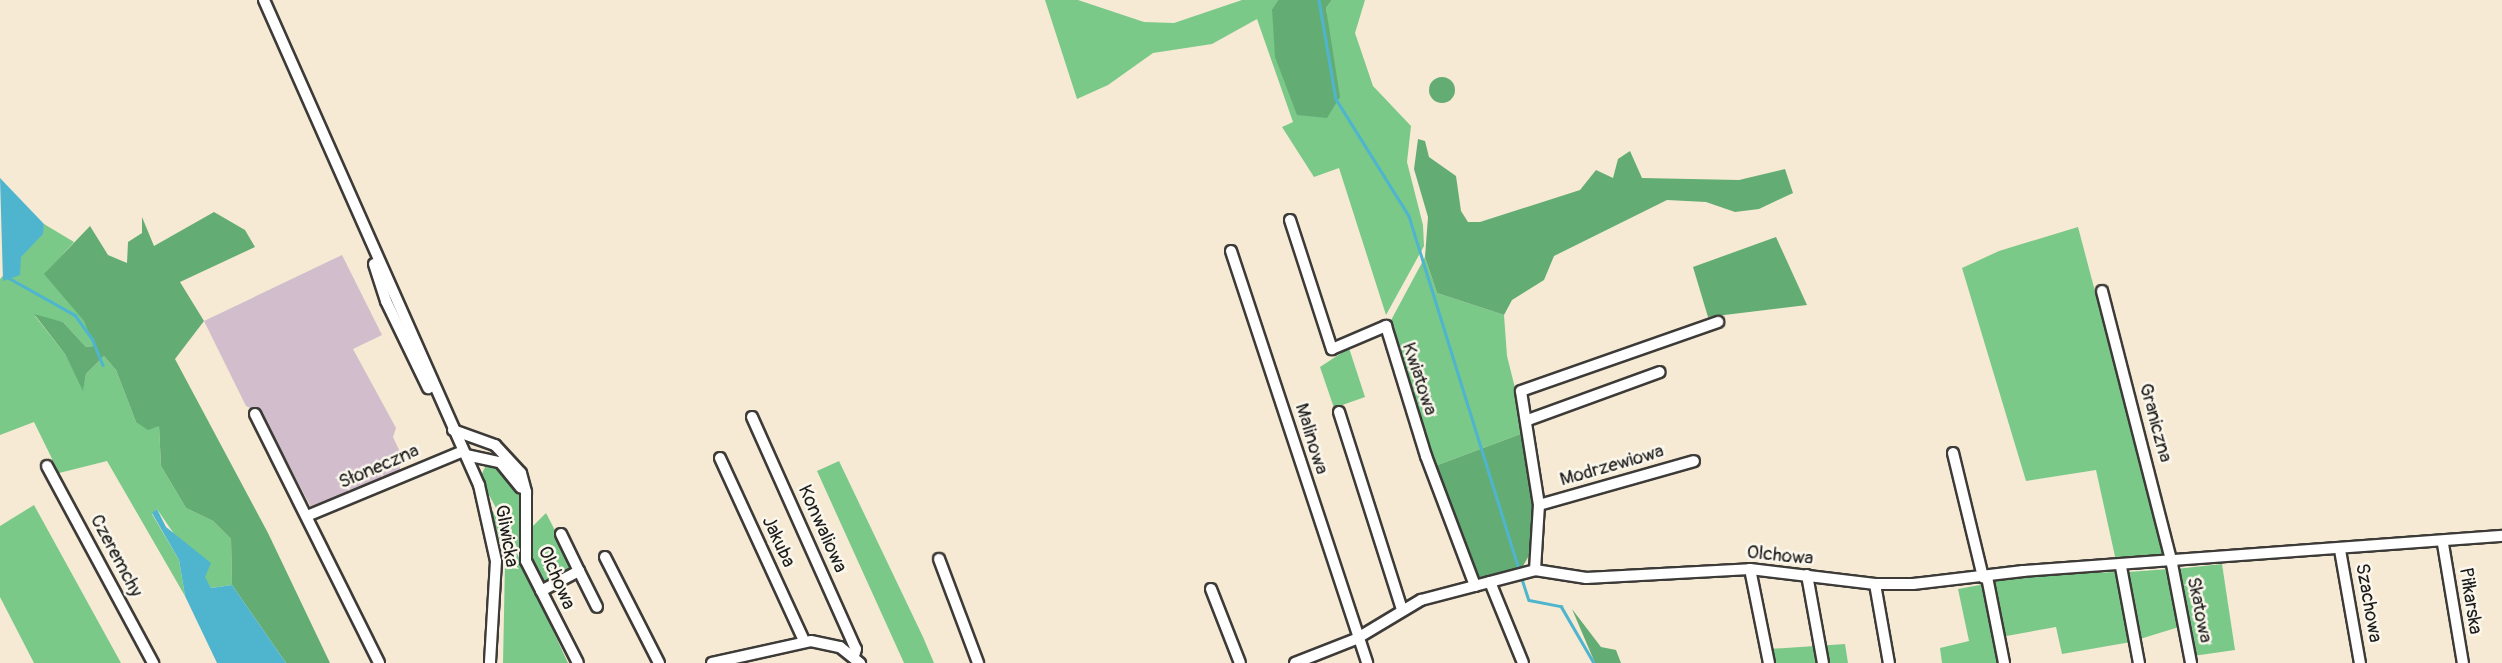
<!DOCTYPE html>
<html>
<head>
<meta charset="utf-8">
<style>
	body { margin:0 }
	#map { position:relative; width:2502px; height:663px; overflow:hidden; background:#f6ead4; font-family:Pangolin,sans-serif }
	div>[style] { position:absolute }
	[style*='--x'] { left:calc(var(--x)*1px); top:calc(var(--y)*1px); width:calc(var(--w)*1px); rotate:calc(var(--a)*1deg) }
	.industrial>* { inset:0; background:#d1bdcc }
	.green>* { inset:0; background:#7ac989 }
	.forest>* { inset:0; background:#63ad75 }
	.round { border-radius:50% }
	.water>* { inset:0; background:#4fb5ce }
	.stream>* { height:2.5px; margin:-1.25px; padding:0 1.25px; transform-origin:1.25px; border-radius:1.25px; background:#4fb5ce }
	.roads { filter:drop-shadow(2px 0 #3d3b38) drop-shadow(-2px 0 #3d3b38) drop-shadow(0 2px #3d3b38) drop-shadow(0 -2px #3d3b38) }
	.minor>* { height:10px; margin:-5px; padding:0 5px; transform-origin:5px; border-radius:5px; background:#fff }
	span { translate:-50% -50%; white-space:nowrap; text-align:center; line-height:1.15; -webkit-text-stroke:5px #fbf7ec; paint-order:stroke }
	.street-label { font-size:19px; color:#1c1c1c }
</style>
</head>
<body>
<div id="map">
	<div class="industrial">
		<div style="clip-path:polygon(342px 255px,382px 335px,353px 349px,396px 428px,393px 437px,400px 452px,400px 471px,311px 507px,261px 413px,246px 406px,204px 321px)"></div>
	</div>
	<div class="green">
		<div style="clip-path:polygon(1045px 0,1078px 0,1144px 22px,1174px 23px,1242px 0,1278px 0,1272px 9px,1331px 51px,1326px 8px,1332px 0,1365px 0,1355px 33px,1373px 86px,1411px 126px,1407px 162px,1423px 225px,1424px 246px,1386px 315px,1339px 168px,1314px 177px,1282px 127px,1293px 122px,1257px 19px,1212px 44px,1153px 53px,1108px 85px,1077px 99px)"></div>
		<div style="clip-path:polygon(44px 224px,74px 242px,45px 274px,90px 318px,95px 346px,86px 347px,63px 322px,35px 316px,65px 354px,83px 389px,86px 374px,104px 356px,116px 370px,136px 422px,159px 426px,161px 466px,186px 508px,213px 521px,231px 539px,232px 585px,211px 588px,157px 509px,152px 514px,179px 560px,185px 596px,107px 461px,59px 473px,34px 422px,0 435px,0 279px,42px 234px)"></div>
		<div style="clip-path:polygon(2078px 227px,2166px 560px,2116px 561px,2096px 470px,2026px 481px,1962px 268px,1999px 251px)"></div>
		<div style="clip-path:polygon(1425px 257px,1437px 293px,1504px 315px,1507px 356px,1526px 432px,1435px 466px,1389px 324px)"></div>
		<div style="clip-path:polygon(1349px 348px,1365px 397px,1334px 408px,1320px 367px)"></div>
		<div style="clip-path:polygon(839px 461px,923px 637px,934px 663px,904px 663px,817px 471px)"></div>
		<div style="clip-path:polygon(497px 465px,515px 481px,521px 495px,520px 553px,480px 478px,485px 467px)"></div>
		<div style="clip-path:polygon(34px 505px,121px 663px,34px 663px,0 597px,0 526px)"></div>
		<div style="clip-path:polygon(491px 508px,519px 557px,568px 663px,503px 663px,505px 563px)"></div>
		<div style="clip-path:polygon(546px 513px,574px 567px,542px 584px,530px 557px,530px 529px)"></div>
		<div style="clip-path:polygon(2222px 564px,2235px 650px,2193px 656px,2176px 569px)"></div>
		<div style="clip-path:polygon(2169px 569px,2179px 627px,2140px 639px,2128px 572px)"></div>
		<div style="clip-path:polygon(2115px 572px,2131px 642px,2062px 654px,2056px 627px,2001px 637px,1992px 582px,2023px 576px)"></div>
		<div style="clip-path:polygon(1985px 584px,2003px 663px,1942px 663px,1940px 648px,1969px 641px,1958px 589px)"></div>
		<div style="clip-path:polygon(1845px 644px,1848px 663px,1772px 663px,1769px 649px)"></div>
	</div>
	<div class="forest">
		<div style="clip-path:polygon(1278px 0,1332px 0,1326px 8px,1340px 97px,1327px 118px,1297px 115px,1275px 57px,1272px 9px)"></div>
		<div class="round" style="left:1429px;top:77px;width:26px;height:26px"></div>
		<div style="clip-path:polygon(1418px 139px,1425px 141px,1429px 157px,1456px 176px,1461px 211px,1468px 222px,1480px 222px,1580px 190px,1596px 170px,1613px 178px,1618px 159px,1630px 151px,1642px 178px,1739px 180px,1785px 169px,1793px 193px,1759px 209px,1735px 212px,1706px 202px,1667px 200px,1554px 256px,1544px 280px,1512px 300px,1504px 315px,1437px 293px,1425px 257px,1428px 217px,1414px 169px)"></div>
		<div style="clip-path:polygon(214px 212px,245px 230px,255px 247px,180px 282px,204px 321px,175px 359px,268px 533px,330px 663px,286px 663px,232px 585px,231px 539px,213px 521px,186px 508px,161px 466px,159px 426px,148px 430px,136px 422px,116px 370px,104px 356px,86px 374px,83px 391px,65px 354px,34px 314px,63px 322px,86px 347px,94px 346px,84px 321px,44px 274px,90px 226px,108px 255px,127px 263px,128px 242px,142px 233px,142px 217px,154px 246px)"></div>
		<div style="clip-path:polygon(1776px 237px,1807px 305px,1708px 317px,1693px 267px)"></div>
		<div style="clip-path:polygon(1526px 432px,1534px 500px,1531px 552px,1523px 566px,1476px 581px,1435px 466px)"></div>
		<div style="clip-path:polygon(1572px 609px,1601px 647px,1616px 650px,1621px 663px,1595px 663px)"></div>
	</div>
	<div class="water">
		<div style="clip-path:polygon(0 178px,44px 224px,43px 234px,21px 257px,20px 275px,3px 281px)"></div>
		<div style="clip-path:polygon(157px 509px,166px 527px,211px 563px,205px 577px,211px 588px,232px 585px,286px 663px,217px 663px,185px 596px,179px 560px,152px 513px)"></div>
	</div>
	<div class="stream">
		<div style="--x:1319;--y:0;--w:100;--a:80.3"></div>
		<div style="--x:1336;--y:99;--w:138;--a:58"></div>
		<div style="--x:1409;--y:216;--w:371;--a:72.7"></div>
		<div style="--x:9;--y:278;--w:76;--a:29.3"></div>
		<div style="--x:75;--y:315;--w:29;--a:54"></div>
		<div style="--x:92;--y:338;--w:29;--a:68"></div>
		<div style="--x:1521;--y:576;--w:25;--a:72"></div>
		<div style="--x:1529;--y:600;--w:33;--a:11"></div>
		<div style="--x:1561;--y:606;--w:66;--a:59.9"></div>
	</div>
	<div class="roads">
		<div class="minor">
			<div style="--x:264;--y:0;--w:531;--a:66.09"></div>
			<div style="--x:479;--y:485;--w:78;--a:77.4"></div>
			<div style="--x:496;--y:561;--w:102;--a:93.4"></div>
			<div style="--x:1290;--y:220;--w:136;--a:72"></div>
			<div style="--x:1332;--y:349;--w:59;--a:-23.1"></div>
			<div style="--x:1386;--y:326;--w:136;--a:72.9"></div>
			<div style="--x:1426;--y:456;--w:139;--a:69.3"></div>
			<div style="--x:1231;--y:251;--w:434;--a:71.7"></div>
			<div style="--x:374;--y:264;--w:39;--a:72"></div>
			<div style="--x:386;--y:301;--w:97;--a:64.2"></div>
			<div style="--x:2102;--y:291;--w:282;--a:75.6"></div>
			<div style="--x:2172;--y:564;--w:101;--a:79.1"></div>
			<div style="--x:1339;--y:412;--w:208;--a:72.3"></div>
			<div style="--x:255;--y:414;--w:278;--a:63.5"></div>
			<div style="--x:752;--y:417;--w:254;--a:65.9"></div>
			<div style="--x:856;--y:649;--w:7;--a:106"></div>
			<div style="--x:1528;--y:420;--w:140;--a:-20"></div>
			<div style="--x:453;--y:430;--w:45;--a:19.7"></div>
			<div style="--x:495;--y:445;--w:38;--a:47"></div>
			<div style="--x:521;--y:473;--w:20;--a:75"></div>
			<div style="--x:526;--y:492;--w:69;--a:90"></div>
			<div style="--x:526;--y:561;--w:114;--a:63"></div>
			<div style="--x:1953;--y:453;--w:128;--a:76.4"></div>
			<div style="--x:466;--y:455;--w:35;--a:12"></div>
			<div style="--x:500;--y:462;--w:33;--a:51"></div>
			<div style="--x:720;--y:458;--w:201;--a:65.3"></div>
			<div style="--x:47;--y:466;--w:224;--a:61.7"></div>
			<div style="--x:1539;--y:505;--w:161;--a:-15.8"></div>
			<div style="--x:307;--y:516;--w:169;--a:-22.6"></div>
			<div style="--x:561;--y:534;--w:41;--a:64.1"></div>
			<div style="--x:2443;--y:544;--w:121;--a:80.5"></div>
			<div style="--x:2340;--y:550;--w:115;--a:80"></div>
			<div style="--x:605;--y:557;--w:119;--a:63"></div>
			<div style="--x:939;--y:559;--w:111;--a:69.4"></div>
			<div style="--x:2121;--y:567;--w:98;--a:79.4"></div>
			<div style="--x:1750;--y:569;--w:96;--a:78.6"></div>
			<div style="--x:1535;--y:570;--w:65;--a:-86.5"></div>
			<div style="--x:1539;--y:505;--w:115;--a:-99"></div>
			<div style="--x:1521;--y:391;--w:209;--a:-19.3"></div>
			<div style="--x:1807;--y:575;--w:89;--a:79.7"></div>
			<div style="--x:1987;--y:577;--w:88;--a:78.8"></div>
			<div style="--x:1490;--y:582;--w:87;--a:67.8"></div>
			<div style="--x:1875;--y:584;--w:80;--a:80"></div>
			<div style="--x:1211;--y:589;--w:79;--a:68.6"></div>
			<div style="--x:541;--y:591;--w:43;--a:-27.8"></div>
			<div style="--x:579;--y:571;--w:40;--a:63.4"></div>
			<div style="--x:712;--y:663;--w:101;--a:-12.5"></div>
			<div style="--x:811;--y:641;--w:30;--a:12"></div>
			<div style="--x:840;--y:647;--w:26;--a:39"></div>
			<div style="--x:1295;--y:663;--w:66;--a:-21.5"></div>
			<div style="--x:1356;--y:639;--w:76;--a:-31"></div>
			<div style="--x:1421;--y:600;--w:118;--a:-14.7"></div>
			<div style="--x:1535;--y:570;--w:52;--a:8.9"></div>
			<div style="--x:1586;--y:578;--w:164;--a:-3.1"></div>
			<div style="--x:1750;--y:569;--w:126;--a:6.8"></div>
			<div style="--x:1875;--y:584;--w:38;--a:0"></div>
			<div style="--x:1913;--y:584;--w:111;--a:-6.7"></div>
			<div style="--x:2023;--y:571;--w:480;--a:-4.2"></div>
		</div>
	</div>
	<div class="street-label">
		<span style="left:1419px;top:379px;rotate:72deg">Kwiatowa</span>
		<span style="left:2155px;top:423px;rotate:75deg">Graniczna</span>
		<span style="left:1311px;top:439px;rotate:73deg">Malinowa</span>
		<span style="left:1612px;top:466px;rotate:-16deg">Modrzewiowa</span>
		<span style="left:379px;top:467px;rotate:-23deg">Słoneczna</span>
		<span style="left:822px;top:529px;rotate:66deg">Konwaliowa</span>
		<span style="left:506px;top:536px;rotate:80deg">Gliwicka</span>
		<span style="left:778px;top:542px;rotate:65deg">Jakuba</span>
		<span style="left:116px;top:556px;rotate:62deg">Czeremchy</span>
		<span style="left:1780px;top:556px;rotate:6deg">Olchowa</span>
		<span style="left:556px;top:578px;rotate:67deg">Olchowa</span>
		<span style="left:2470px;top:601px;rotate:81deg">Piłkarska</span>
		<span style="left:2368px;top:603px;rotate:80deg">Szachowa</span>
		<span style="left:2199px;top:610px;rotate:79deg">Skatowa</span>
	</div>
</div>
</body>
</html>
